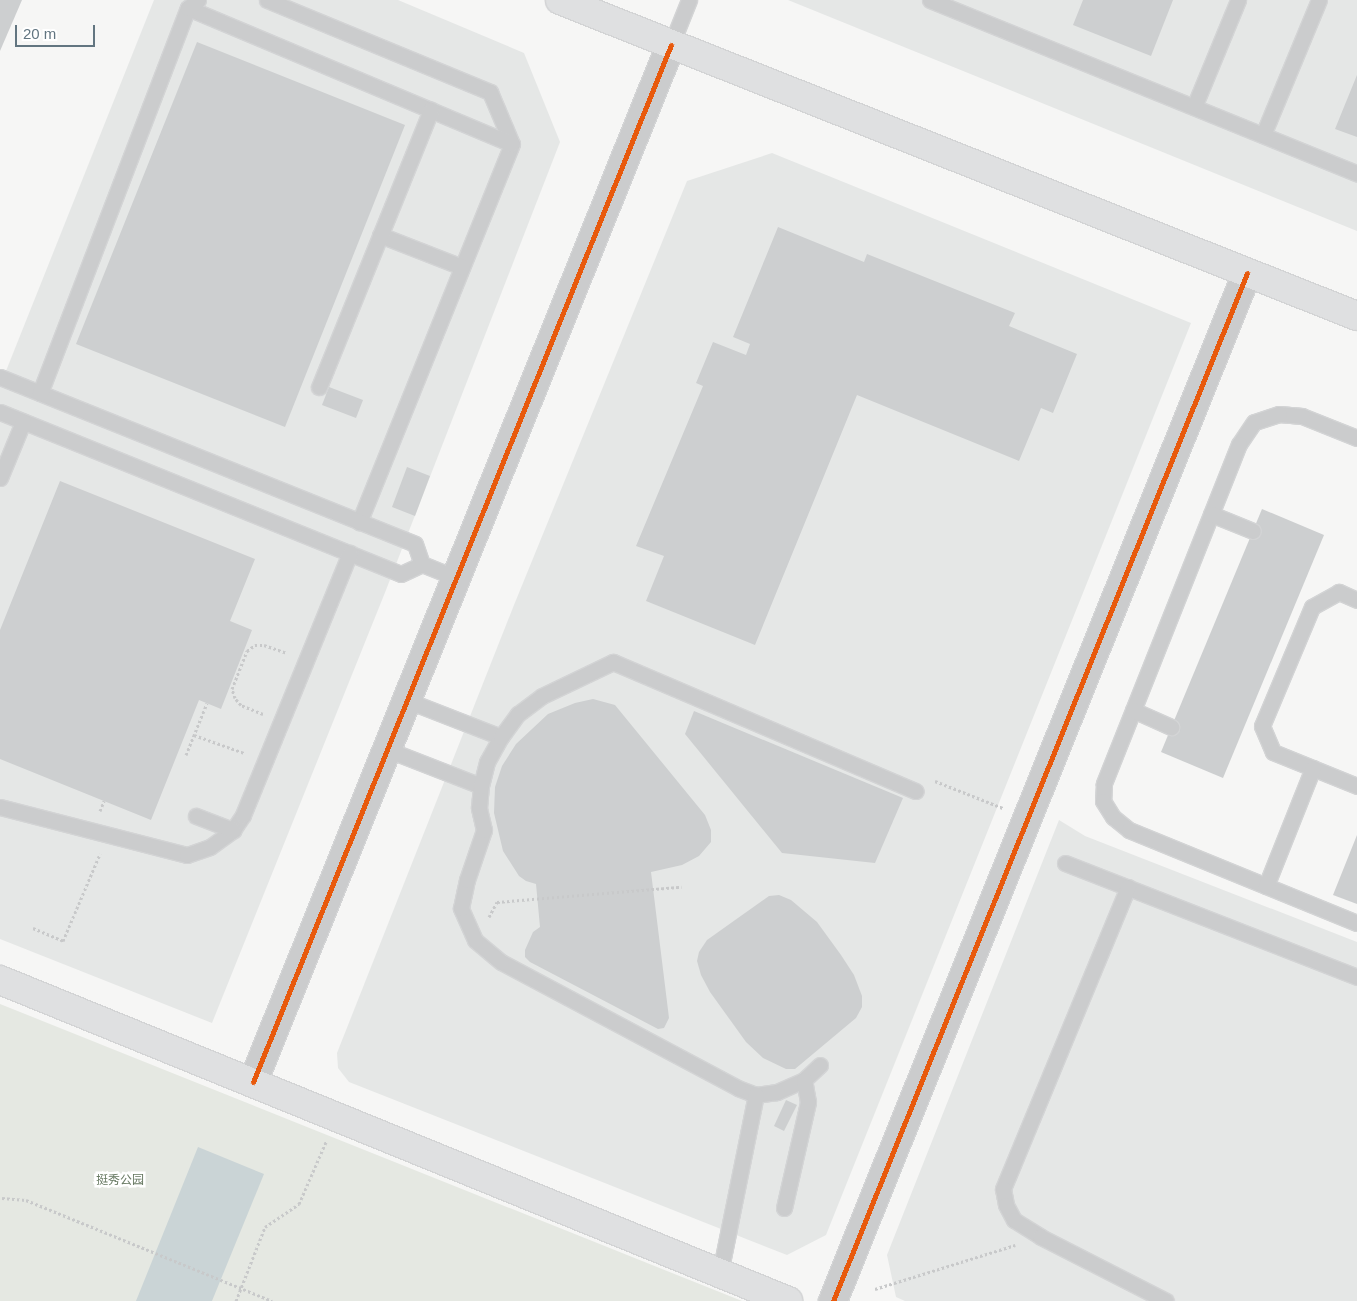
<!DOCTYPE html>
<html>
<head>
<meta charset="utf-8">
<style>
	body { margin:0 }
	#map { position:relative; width:1357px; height:1301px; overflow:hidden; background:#f6f6f5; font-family:Arial,"Noto Sans SC",sans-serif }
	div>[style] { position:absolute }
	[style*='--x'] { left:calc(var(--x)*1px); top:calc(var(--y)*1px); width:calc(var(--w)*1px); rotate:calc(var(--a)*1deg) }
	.built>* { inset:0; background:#e5e7e6 }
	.green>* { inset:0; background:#e5e8e2 }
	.water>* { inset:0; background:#cad4d6 }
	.building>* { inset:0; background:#cdcfd0 }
	.path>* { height:3px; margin-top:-1.5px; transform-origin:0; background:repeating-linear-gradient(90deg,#c8c9ca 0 2.5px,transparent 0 5px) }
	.roads { filter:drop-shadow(1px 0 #d3d4d5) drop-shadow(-1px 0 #d3d4d5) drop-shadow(0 1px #d3d4d5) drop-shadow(0 -1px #d3d4d5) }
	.lane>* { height:15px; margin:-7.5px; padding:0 7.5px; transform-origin:7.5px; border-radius:7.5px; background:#cbcccd }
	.street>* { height:28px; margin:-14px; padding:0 14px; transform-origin:14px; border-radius:14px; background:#cbcccd }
	.secondary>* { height:28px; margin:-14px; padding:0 14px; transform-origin:14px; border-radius:14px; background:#dfe0e1 }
	.cycleway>* { height:5px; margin:-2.5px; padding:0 2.5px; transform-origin:2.5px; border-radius:2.5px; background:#e8590c }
	span { translate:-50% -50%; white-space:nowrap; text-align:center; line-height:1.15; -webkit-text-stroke:5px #fff; paint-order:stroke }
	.park-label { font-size:12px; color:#667861 }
	.scale { position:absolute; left:15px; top:25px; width:80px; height:22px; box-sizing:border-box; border:2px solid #627580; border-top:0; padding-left:6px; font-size:15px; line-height:18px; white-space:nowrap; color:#627580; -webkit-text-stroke:4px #fff; paint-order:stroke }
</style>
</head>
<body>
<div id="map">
	<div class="built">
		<div style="clip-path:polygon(154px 0,398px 0,524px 53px,560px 142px,386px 590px,212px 1023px,0 939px,0 386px)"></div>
		<div style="clip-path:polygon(788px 0,1357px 0,1357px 231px)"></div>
		<div style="clip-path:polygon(772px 153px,1191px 323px,826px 1235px,787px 1255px,349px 1082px,338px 1068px,337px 1053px,514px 605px,687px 181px)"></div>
		<div style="clip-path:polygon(1059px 820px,1085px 836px,1357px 942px,1357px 1301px,905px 1301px,896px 1297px,887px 1255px)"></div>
	</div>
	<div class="green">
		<div style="clip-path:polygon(0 1004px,742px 1301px,0 1301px)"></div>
	</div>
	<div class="water">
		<div style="clip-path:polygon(198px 1147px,264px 1174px,212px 1301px,136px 1301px)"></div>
	</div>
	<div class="building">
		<div style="clip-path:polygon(0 0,22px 0,0 51px)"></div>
		<div style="clip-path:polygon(1083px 0,1173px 0,1151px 56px,1073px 25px)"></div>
		<div style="clip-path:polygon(197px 42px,405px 125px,285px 427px,76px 344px)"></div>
		<div style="clip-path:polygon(1357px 75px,1357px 137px,1335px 129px)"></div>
		<div style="clip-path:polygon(778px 227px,864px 262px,867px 254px,1015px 313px,1009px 326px,1077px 354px,1053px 413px,1041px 408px,1019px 461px,857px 395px,755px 645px,646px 601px,664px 556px,636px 546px,703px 386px,696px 383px,713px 342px,746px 355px,750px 344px,733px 337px)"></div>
		<div style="clip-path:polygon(329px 387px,363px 400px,356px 418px,322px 405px)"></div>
		<div style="clip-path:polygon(407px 467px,430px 476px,415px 516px,392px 507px)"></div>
		<div style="clip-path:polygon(60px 481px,255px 559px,230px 621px,252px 630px,221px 709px,199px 700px,151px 820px,0 759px,0 630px)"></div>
		<div style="clip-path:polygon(1262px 509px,1324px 535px,1223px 778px,1161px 752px)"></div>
		<div style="clip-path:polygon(593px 699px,615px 705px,705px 815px,711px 830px,711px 842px,699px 856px,682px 865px,651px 872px,669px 1018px,664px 1028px,658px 1029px,530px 962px,525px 957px,525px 950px,533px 932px,540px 927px,536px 884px,526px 881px,519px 876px,503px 851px,494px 813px,495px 787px,502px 766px,516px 744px,548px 714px,575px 703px)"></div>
		<div style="clip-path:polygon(694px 711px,903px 798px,875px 863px,782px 853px,685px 734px)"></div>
		<div style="clip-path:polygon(1357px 835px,1357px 904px,1333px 895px)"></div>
		<div style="clip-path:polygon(779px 895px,791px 900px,817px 922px,841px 955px,854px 975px,862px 996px,862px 1007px,856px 1018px,795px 1069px,786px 1069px,763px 1058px,746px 1042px,710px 992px,701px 975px,697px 961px,699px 952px,707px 940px,769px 896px)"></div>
		<div style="clip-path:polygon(786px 1100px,797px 1105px,784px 1131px,774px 1126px)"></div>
	</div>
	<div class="path">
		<div style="--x:263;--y:714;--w:24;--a:-158"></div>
		<div style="--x:241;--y:705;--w:9;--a:-131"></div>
		<div style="--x:235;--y:698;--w:9;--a:-108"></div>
		<div style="--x:232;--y:689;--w:41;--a:-68.5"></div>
		<div style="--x:247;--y:651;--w:10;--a:-37"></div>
		<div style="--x:255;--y:645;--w:9;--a:0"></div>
		<div style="--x:264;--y:645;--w:24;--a:19"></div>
		<div style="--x:194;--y:735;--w:53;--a:19.8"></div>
		<div style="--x:186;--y:755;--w:56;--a:-68"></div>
		<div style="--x:935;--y:781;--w:73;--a:21.7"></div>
		<div style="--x:100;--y:811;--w:11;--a:-68"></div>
		<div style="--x:489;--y:917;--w:17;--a:-62"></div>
		<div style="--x:497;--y:902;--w:185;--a:-4.7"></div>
		<div style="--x:33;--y:928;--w:33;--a:23"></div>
		<div style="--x:63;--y:941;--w:95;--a:-67"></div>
		<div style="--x:2;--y:1198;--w:24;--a:5"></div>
		<div style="--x:26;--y:1200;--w:266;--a:22.3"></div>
		<div style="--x:875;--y:1289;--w:147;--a:-17.4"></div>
		<div style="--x:236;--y:1301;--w:79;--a:-68.6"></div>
		<div style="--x:265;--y:1227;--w:41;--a:-34.1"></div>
		<div style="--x:299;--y:1204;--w:68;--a:-66.5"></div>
	</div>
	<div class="roads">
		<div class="lane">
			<div style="--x:267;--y:0;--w:241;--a:22.4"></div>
			<div style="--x:490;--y:92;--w:56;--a:67.1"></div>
			<div style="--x:512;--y:144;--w:408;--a:112"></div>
			<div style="--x:930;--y:0;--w:461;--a:22.1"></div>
			<div style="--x:188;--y:8;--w:351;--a:22.8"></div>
			<div style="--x:671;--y:45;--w:48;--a:-68.2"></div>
			<div style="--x:1194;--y:107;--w:116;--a:-67.6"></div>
			<div style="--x:1263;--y:135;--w:146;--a:-67.5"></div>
			<div style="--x:380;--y:235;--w:88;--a:21.3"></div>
			<div style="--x:0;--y:377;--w:447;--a:21.9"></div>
			<div style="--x:415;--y:544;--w:21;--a:71"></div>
			<div style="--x:319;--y:387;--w:299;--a:-68"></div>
			<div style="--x:40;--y:393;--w:412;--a:-69"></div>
			<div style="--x:188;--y:8;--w:13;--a:-39"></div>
			<div style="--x:0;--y:412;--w:432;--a:22"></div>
			<div style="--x:401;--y:574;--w:23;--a:-25"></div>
			<div style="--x:422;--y:564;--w:35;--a:22"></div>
			<div style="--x:1357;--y:438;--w:59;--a:-158.2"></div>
			<div style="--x:1302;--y:416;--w:23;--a:-175"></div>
			<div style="--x:1279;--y:414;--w:26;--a:162"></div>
			<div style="--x:1254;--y:422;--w:27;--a:124"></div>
			<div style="--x:1239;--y:444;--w:366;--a:111.7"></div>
			<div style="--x:1104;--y:784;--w:17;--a:93"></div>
			<div style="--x:1103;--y:801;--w:19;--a:58"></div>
			<div style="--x:1113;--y:817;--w:21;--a:39"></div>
			<div style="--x:1129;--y:830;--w:246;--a:22.2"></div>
			<div style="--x:0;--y:478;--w:61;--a:-67.7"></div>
			<div style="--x:1211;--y:514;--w:45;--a:22"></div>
			<div style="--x:1357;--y:600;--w:20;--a:-156"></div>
			<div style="--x:1339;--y:592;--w:31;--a:151"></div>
			<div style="--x:1312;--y:607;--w:129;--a:112.8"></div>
			<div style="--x:1262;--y:726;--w:28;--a:67"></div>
			<div style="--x:1273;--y:752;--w:91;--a:22"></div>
			<div style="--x:406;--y:700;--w:102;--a:21.3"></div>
			<div style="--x:1133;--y:710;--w:42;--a:24.1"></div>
			<div style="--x:386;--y:749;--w:102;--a:21.3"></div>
			<div style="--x:0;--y:807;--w:193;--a:14.4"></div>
			<div style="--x:187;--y:855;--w:24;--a:-19"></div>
			<div style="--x:210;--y:847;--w:29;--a:-36"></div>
			<div style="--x:233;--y:830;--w:18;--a:-56"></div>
			<div style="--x:243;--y:815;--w:283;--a:-67.8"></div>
			<div style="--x:196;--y:816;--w:40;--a:21"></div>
			<div style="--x:1065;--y:863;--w:313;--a:21.3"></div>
			<div style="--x:1266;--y:886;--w:127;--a:-68.3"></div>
			<div style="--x:1128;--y:887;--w:327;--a:112.5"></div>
			<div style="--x:1003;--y:1189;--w:16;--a:79"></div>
			<div style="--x:1006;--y:1205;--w:17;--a:62"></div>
			<div style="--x:1014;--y:1220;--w:32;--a:32"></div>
			<div style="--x:1041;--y:1237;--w:140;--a:27.1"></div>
			<div style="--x:820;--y:1065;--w:22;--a:137"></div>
			<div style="--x:804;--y:1080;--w:30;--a:156"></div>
			<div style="--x:777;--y:1092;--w:21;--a:172"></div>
			<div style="--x:756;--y:1095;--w:19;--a:-159"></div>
			<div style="--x:738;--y:1088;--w:268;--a:-152"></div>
			<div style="--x:501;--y:962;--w:34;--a:-140"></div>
			<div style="--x:475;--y:940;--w:35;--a:-114"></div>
			<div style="--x:461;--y:908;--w:29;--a:-78"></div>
			<div style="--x:467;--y:880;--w:53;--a:-71.2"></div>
			<div style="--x:484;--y:830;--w:23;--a:-103"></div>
			<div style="--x:479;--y:808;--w:22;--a:-85"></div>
			<div style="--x:481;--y:786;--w:25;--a:-76"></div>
			<div style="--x:487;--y:762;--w:29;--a:-61"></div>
			<div style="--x:501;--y:737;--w:29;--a:-54"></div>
			<div style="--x:518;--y:714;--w:30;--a:-37"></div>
			<div style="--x:542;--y:696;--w:79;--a:-25.6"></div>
			<div style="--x:613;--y:662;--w:329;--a:23.1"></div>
			<div style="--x:784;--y:1208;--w:109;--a:-77.2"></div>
			<div style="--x:808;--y:1102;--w:22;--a:-100"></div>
			<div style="--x:720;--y:1273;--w:182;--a:-78.6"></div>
		</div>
		<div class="street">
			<div style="--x:253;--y:1082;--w:1118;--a:-68.05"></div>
			<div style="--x:833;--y:1301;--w:1108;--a:-68.06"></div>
		</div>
		<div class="secondary">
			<div style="--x:560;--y:0;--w:857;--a:21.63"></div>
			<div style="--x:0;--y:980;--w:851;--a:22.16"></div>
		</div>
	</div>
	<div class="cycleway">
		<div style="--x:253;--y:1082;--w:1118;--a:-68.05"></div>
		<div style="--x:833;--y:1301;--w:1108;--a:-68.06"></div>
	</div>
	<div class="park-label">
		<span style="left:120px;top:1181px">挺秀公园</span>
	</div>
	<div class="scale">20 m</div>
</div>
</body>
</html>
